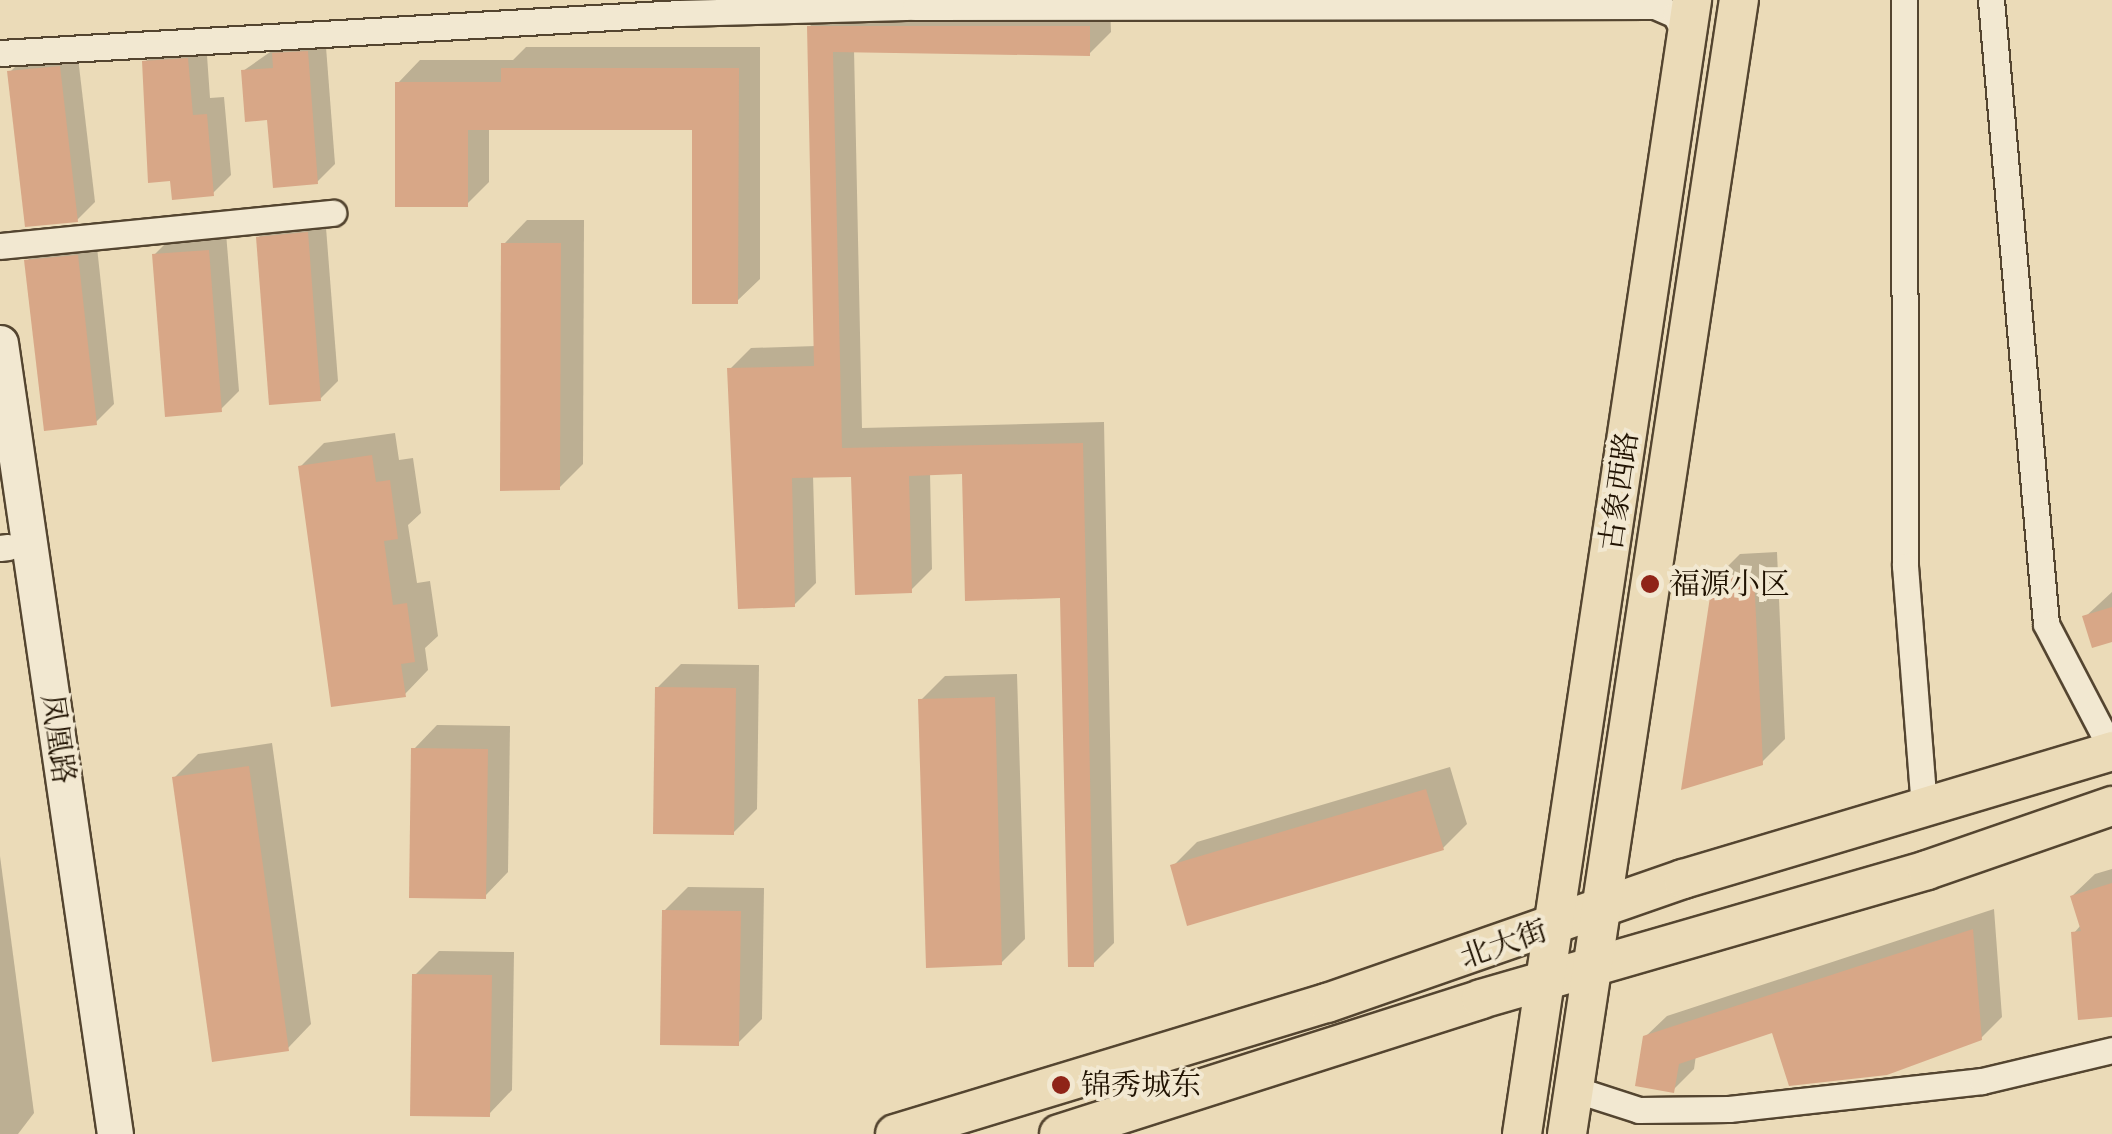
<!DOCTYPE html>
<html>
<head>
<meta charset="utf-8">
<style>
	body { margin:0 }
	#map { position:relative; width:2112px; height:1134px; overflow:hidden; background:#ebdbb8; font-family:"IM FELL Great Primer","Noto Serif SC",serif }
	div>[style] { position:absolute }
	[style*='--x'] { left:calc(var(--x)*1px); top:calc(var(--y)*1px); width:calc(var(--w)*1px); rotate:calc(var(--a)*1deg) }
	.shadow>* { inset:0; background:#0003 }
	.building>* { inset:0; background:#d8a787 }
	.roads { filter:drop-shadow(2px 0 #544530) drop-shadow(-2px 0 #544530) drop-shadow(0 2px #544530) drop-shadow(0 -2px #544530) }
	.street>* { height:25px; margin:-12.5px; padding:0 12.5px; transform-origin:12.5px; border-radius:12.5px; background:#f2e8d1 }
	.secondary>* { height:35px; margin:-17.5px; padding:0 17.5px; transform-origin:17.5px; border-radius:17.5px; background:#f2e8d1 }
	.primary>* { height:38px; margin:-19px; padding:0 19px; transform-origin:19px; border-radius:19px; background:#ebdbb8 }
	.dots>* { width:28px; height:28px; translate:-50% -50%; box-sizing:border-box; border:5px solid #f2e8d1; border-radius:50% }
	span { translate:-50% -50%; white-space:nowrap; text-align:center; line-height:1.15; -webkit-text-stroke:8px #f2e8d1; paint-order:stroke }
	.street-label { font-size:30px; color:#211302 }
	.poi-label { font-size:30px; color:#211302 }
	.left { translate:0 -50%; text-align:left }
</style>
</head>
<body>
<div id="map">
	<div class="shadow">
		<div style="clip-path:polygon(831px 6px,1110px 6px,1111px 32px,1089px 54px,854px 49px,862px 428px,1104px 422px,1114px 943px,1093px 964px,1062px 595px,964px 472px,930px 472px,932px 569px,911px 590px,854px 474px,813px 475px,816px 583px,794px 605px,730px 369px,751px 348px,816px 346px,809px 27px)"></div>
		<div style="clip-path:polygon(325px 34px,335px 164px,317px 182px,243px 71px,293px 36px)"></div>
		<div style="clip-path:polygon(206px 41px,210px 98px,224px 97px,231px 175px,213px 193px,145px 62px,163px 44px)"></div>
		<div style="clip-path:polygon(526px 47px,760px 47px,760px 279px,737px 301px,695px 127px,489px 127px,489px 182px,467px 204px,398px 83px,420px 60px,513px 60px)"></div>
		<div style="clip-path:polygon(77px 49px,95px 202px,77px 220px,10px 72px,28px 54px)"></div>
		<div style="clip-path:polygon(325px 215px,338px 381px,320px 399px,258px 238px,276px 220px)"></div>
		<div style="clip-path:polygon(527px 220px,584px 220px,583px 464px,559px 488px,504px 244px)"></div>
		<div style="clip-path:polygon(226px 233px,239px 391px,221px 409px,154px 255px,172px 237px)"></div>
		<div style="clip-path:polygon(96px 238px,114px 404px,96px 422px,27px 261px,45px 243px)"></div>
		<div style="clip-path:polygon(395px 433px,399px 460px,413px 458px,421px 513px,408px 525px,417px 583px,430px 581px,438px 636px,425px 648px,428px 670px,405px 694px,300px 467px,324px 443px)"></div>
		<div style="clip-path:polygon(1777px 552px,1785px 739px,1761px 763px,1716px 578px,1740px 554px)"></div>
		<div style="clip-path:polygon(2112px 592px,2112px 639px,2085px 617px)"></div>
		<div style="clip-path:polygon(681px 664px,759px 665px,757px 809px,733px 833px,657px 688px)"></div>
		<div style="clip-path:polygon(1017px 674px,1025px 939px,1001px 963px,921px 700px,945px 676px)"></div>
		<div style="clip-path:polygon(437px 725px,510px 726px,508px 872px,485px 896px,414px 749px)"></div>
		<div style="clip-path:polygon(272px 743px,311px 1024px,288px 1048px,174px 778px,198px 754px)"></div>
		<div style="clip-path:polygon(1450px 767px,1467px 824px,1443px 848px,1173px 866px,1197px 842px)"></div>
		<div style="clip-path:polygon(0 856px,34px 1113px,18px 1134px,0 1134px)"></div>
		<div style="clip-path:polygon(2112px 869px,2112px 1014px,2074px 933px,2081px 925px,2072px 896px,2095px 874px)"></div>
		<div style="clip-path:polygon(688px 887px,764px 888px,762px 1019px,738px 1043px,664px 911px)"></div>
		<div style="clip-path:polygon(1994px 909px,2002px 1017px,1981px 1038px,1774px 1030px,1696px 1055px,1694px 1069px,1673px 1090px,1645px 1037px,1667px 1016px)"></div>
		<div style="clip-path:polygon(439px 951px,514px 952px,512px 1090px,489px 1114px,415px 975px)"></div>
	</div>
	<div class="building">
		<div style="clip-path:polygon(807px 26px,1090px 26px,1090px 56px,833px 52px,842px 448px,1083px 443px,1094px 967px,1068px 967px,1060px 598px,965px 601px,962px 474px,909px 476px,912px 593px,855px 595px,851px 477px,792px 478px,795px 607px,738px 609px,727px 368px,814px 366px)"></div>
		<div style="clip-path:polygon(308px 51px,318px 184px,273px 188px,267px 120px,245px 122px,241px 70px,273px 68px,272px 53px)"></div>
		<div style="clip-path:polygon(188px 58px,193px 115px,207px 114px,214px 196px,172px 200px,170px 181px,148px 183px,142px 61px)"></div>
		<div style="clip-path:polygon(60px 66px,78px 222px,25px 227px,7px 71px)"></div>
		<div style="clip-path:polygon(501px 68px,739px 68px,738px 304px,692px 304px,692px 130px,468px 130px,468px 207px,395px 207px,395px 82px,501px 82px)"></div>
		<div style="clip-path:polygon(308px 232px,321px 401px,269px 405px,256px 237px)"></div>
		<div style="clip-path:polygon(501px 243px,561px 243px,560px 490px,500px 491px)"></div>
		<div style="clip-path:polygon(209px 250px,222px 412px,165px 417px,152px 254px)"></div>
		<div style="clip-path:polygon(78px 255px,97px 425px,44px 431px,24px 260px)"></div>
		<div style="clip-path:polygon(372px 455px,376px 482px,390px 480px,398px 539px,384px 541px,393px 605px,407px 603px,415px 662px,401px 664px,406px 697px,331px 707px,298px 466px)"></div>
		<div style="clip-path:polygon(1754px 575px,1763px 765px,1681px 790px,1713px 577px)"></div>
		<div style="clip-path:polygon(2112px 607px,2112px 642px,2092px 648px,2082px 616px)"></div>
		<div style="clip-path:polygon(655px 687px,736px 688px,734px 835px,653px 834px)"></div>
		<div style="clip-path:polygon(995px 697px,1002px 965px,926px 968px,918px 699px)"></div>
		<div style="clip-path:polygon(411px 748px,488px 749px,486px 899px,409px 898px)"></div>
		<div style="clip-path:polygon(249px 766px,289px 1051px,212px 1062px,172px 777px)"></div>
		<div style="clip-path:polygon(1426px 789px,1444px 850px,1187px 926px,1170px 865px)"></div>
		<div style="clip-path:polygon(2112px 883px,2112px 1017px,2078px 1020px,2071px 932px,2081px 931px,2070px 896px)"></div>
		<div style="clip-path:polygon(662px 910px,741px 911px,739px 1046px,660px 1045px)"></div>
		<div style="clip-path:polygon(1973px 929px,1982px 1040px,1887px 1075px,1789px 1086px,1772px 1033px,1679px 1064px,1674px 1093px,1635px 1086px,1643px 1036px)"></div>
		<div style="clip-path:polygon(412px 974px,492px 975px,490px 1117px,410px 1116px)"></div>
	</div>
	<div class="roads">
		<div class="street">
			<div style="--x:1904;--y:0;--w:566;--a:89.9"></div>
			<div style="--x:1905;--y:566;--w:241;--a:85.5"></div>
			<div style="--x:1991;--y:0;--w:626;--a:84.96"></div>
			<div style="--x:2046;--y:624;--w:142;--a:62.4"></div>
			<div style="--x:0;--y:53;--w:681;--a:-3.37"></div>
			<div style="--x:680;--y:13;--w:235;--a:-1.5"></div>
			<div style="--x:915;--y:7;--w:740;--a:-0.08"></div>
			<div style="--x:1655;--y:6;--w:22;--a:24"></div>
			<div style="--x:1675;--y:15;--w:24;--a:62"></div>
			<div style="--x:0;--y:246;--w:335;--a:-5.7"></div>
			<div style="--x:0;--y:548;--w:8;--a:-7"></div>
			<div style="--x:1574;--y:1089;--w:68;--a:17.9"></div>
			<div style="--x:1639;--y:1110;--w:90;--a:-0.6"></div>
			<div style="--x:1729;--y:1109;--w:255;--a:-6.3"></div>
			<div style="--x:1982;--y:1081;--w:134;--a:-13.4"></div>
		</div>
		<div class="secondary">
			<div style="--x:0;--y:343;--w:799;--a:81.73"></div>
		</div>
		<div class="primary">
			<div style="--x:895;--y:1134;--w:451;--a:-16.9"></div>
			<div style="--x:1327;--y:1003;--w:377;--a:-19.2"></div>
			<div style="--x:1683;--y:879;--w:448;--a:-16.6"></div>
			<div style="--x:1059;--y:1134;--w:443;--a:-17.7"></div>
			<div style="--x:1481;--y:999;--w:464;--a:-16.1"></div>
			<div style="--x:1927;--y:870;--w:196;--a:-19.1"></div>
			<div style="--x:1522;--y:1134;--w:1147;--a:-81.47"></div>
			<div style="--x:1567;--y:1134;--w:1147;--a:-81.38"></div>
		</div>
	</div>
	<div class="dots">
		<div style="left:1650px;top:584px;background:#8f2418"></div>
		<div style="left:1061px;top:1085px;background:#8f2418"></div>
	</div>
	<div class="street-label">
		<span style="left:1619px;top:491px;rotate:-82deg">古象西路</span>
		<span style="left:58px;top:739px;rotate:82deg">凤凰路</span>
		<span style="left:1504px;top:944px;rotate:-19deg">北大街</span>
	</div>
	<div class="poi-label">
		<span class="left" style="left:1670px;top:584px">福源小区</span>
		<span class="left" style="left:1081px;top:1085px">锦秀城东</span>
	</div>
</div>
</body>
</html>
